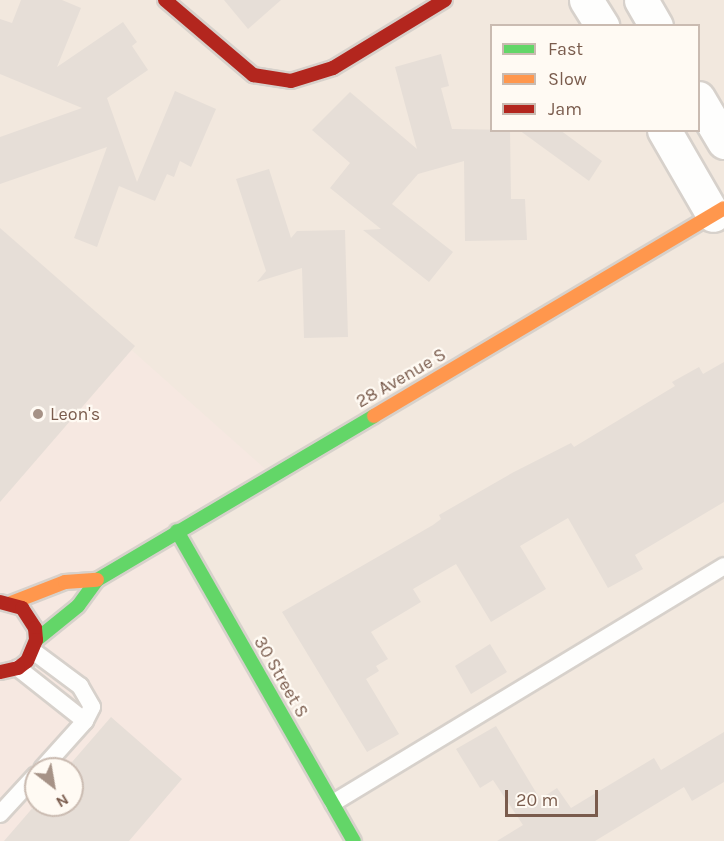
<!DOCTYPE html>
<html>
<head>
<meta charset="utf-8">
<style>
	body { margin:0 }
	#map { position:relative; width:724px; height:841px; overflow:hidden; background:#f9f5f0; font-family:Karla,sans-serif }
	div>[style] { position:absolute }
	[style*='--x'] { left:calc(var(--x)*1px); top:calc(var(--y)*1px); width:calc(var(--w)*1px); rotate:calc(var(--a)*1deg) }
	.residential>* { inset:0; background:#f2e8de }
	.commercial>* { inset:0; background:#f6e8e1 }
	.building>* { inset:0; background:#e6ded7 }
	.roads { filter:drop-shadow(2px 0 #d7d1cb) drop-shadow(-2px 0 #d7d1cb) drop-shadow(0 2px #d7d1cb) drop-shadow(0 -2px #d7d1cb) }
	.lane>* { height:16px; margin:-8px; padding:0 8px; transform-origin:8px; border-radius:8px; background:#fefefd }
	.street>* { height:33px; margin:-16.5px; padding:0 16.5px; transform-origin:16.5px; border-radius:16.5px; background:#fefefd }
	.fast>* { height:14px; margin:-7px; padding:0 7px; transform-origin:7px; border-radius:7px; background:#63d668 }
	.slow>* { height:14px; margin:-7px; padding:0 7px; transform-origin:7px; border-radius:7px; background:#ff974d }
	.jam>* { height:14px; margin:-7px; padding:0 7px; transform-origin:7px; border-radius:7px; background:#b3261e }
	.dots>* { width:16px; height:16px; translate:-50% -50%; box-sizing:border-box; border:3px solid #fffaf3; border-radius:50% }
	span { translate:-50% -50%; white-space:nowrap; text-align:center; line-height:1.15; -webkit-text-stroke:4.5px #fffaf3; paint-order:stroke }
	.street-label { font-size:18px; color:#7a5c4d }
	.poi-label { font-size:18px; color:#7a5c4d }
	.left { translate:0 -50%; text-align:left }
	.legend { position:absolute; left:490px; top:24px; width:210px; height:108px; box-sizing:border-box; background:#fffaf3; border:2px solid #cabbb1; margin:0; padding:8px 10px; list-style:none; font-size:18px; color:#7a5c4d }
	.legend li { display:flex; align-items:center; gap:12px; height:30px }
	.legend b { width:30px; border:2px solid #cabbb1 }
	.north { position:absolute; left:24px; top:757px; width:60px; height:60px; box-sizing:border-box; background:#fffaf3; border:2px solid #cabbb1; border-radius:50%; rotate:149deg; font-size:16px; font-weight:700; line-height:24px; text-align:center; color:#7a5c4d }
	.north::after { content:''; display:block; margin:auto; width:21px; height:27px; background:#a69286; clip-path:polygon(50% 0,100% 100%,50% 72%,0 100%) }
	.scale { position:absolute; left:505px; top:790px; width:93px; height:27px; box-sizing:border-box; border:3px solid #7a5c4d; border-top:0; padding-left:8px; font-size:18px; line-height:21px; white-space:nowrap; color:#7a5c4d; -webkit-text-stroke:4px #fffaf3; paint-order:stroke }
</style>
</head>
<body>
<div id="map">
	<div class="residential">
		<div style="clip-path:polygon(evenodd,0 0,724px 0,724px 841px,0 841px,0 0,492px 26px,698px 26px,698px 130px,492px 130px,492px 26px,0 0,36px 769px,72px 769px,72px 805px,36px 805px,36px 769px)"></div>
	</div>
	<div class="commercial">
		<div style="clip-path:polygon(evenodd,0 233px,272px 475px,177px 531px,354px 841px,0 841px,0 233px,36px 769px,72px 769px,72px 805px,36px 805px,36px 769px)"></div>
	</div>
	<div class="building">
		<div style="clip-path:polygon(21px 0,62px 0,81px 8px,57px 67px,123px 22px,137px 42px,132px 46px,148px 70px,107px 98px,137px 182px,175px 91px,216px 109px,191px 167px,180px 161px,174px 177px,167px 174px,155px 201px,119px 186px,97px 247px,74px 238px,107px 147px,0 184px,0 137px,82px 108px,0 74px,0 19px,12px 23px)"></div>
		<div style="clip-path:polygon(224px 0,281px 0,248px 29px)"></div>
		<div style="clip-path:polygon(441px 54px,449px 86px,441px 88px,452px 129px,510px 130px,511px 199px,525px 199px,527px 240px,465px 241px,464px 161px,418px 174px,392px 204px,453px 252px,429px 282px,363px 230px,381px 229px,330px 188px,350px 163px,312px 130px,350px 92px,417px 149px,395px 67px)"></div>
		<div style="clip-path:polygon(519px 130px,560px 130px,602px 161px,589px 181px)"></div>
		<div style="clip-path:polygon(269px 169px,291px 238px,297px 231px,345px 230px,348px 337px,304px 338px,302px 268px,257px 282px,266px 271px,236px 179px)"></div>
		<div style="clip-path:polygon(0 228px,135px 346px,0 502px)"></div>
		<div style="clip-path:polygon(724px 362px,724px 502px,635px 555px,643px 569px,608px 588px,568px 518px,520px 546px,546px 589px,491px 622px,456px 564px,413px 589px,421px 602px,371px 632px,388px 659px,376px 666px,379px 671px,366px 679px,399px 734px,367px 752px,282px 612px,433px 525px,441px 519px,439px 515px,512px 473px,571px 443px,574px 447px,675px 386px,672px 382px,699px 367px,703px 374px)"></div>
		<div style="clip-path:polygon(490px 644px,507px 672px,471px 694px,455px 666px)"></div>
		<div style="clip-path:polygon(111px 717px,182px 779px,129px 841px,4px 841px,36px 804px,72px 805px,72px 769px,66px 769px)"></div>
		<div style="clip-path:polygon(496px 726px,540px 799px,557px 788px,571px 808px,654px 758px,661px 770px,724px 732px,724px 782px,692px 801px,684px 787px,595px 841px,497px 841px,523px 825px,493px 780px,480px 788px,456px 749px)"></div>
	</div>
	<div class="roads">
		<div class="lane">
			<div style="--x:33;--y:651;--w:59;--a:36.7"></div>
			<div style="--x:80;--y:686;--w:24;--a:60"></div>
			<div style="--x:92;--y:707;--w:16;--a:117"></div>
			<div style="--x:85;--y:721;--w:64;--a:131.9"></div>
			<div style="--x:18;--y:668;--w:85;--a:38.3"></div>
			<div style="--x:333;--y:803;--w:457;--a:-31.2"></div>
			<div style="--x:0;--y:814;--w:53;--a:-47.3"></div>
		</div>
		<div class="street">
			<div style="--x:586;--y:0;--w:31;--a:58"></div>
			<div style="--x:641;--y:0;--w:30;--a:60"></div>
			<div style="--x:698;--y:98;--w:51;--a:59.4"></div>
			<div style="--x:664;--y:130;--w:98;--a:60"></div>
		</div>
		<div class="fast">
			<div style="--x:177;--y:531;--w:357;--a:60.3"></div>
			<div style="--x:36;--y:640;--w:54;--a:-39"></div>
			<div style="--x:78;--y:606;--w:32;--a:-54"></div>
			<div style="--x:97;--y:580;--w:322;--a:-30.6"></div>
		</div>
		<div class="slow">
			<div style="--x:374;--y:416;--w:407;--a:-30.7"></div>
			<div style="--x:11;--y:603;--w:58;--a:-21.3"></div>
			<div style="--x:65;--y:582;--w:32;--a:-4"></div>
		</div>
		<div class="jam">
			<div style="--x:165;--y:0;--w:116;--a:40.4"></div>
			<div style="--x:253;--y:75;--w:38;--a:9"></div>
			<div style="--x:291;--y:81;--w:44;--a:-17.2"></div>
			<div style="--x:333;--y:68;--w:131;--a:-31.3"></div>
			<div style="--x:0;--y:602;--w:23;--a:15"></div>
			<div style="--x:22;--y:608;--w:24;--a:57"></div>
			<div style="--x:35;--y:628;--w:12;--a:85"></div>
			<div style="--x:36;--y:640;--w:23;--a:113"></div>
			<div style="--x:27;--y:661;--w:11;--a:142"></div>
			<div style="--x:18;--y:668;--w:18;--a:167"></div>
		</div>
	</div>
	<div class="dots">
		<div style="left:38px;top:414px;background:#a69286"></div>
	</div>
	<div class="street-label">
		<span style="left:401px;top:378px;rotate:-30deg">28 Avenue S</span>
		<span style="left:281px;top:677px;rotate:60deg">30 Street S</span>
	</div>
	<div class="poi-label">
		<span class="left" style="left:50px;top:414px">Leon's</span>
	</div>
	<ul class="legend">
	<li><b style="height:8px;background:#63d668"></b>Fast</li>
	<li><b style="height:8px;background:#ff974d"></b>Slow</li>
	<li><b style="height:8px;background:#b3261e"></b>Jam</li>
	</ul>
	<div class="north">N</div>
	<div class="scale">20 m</div>
</div>
</body>
</html>
